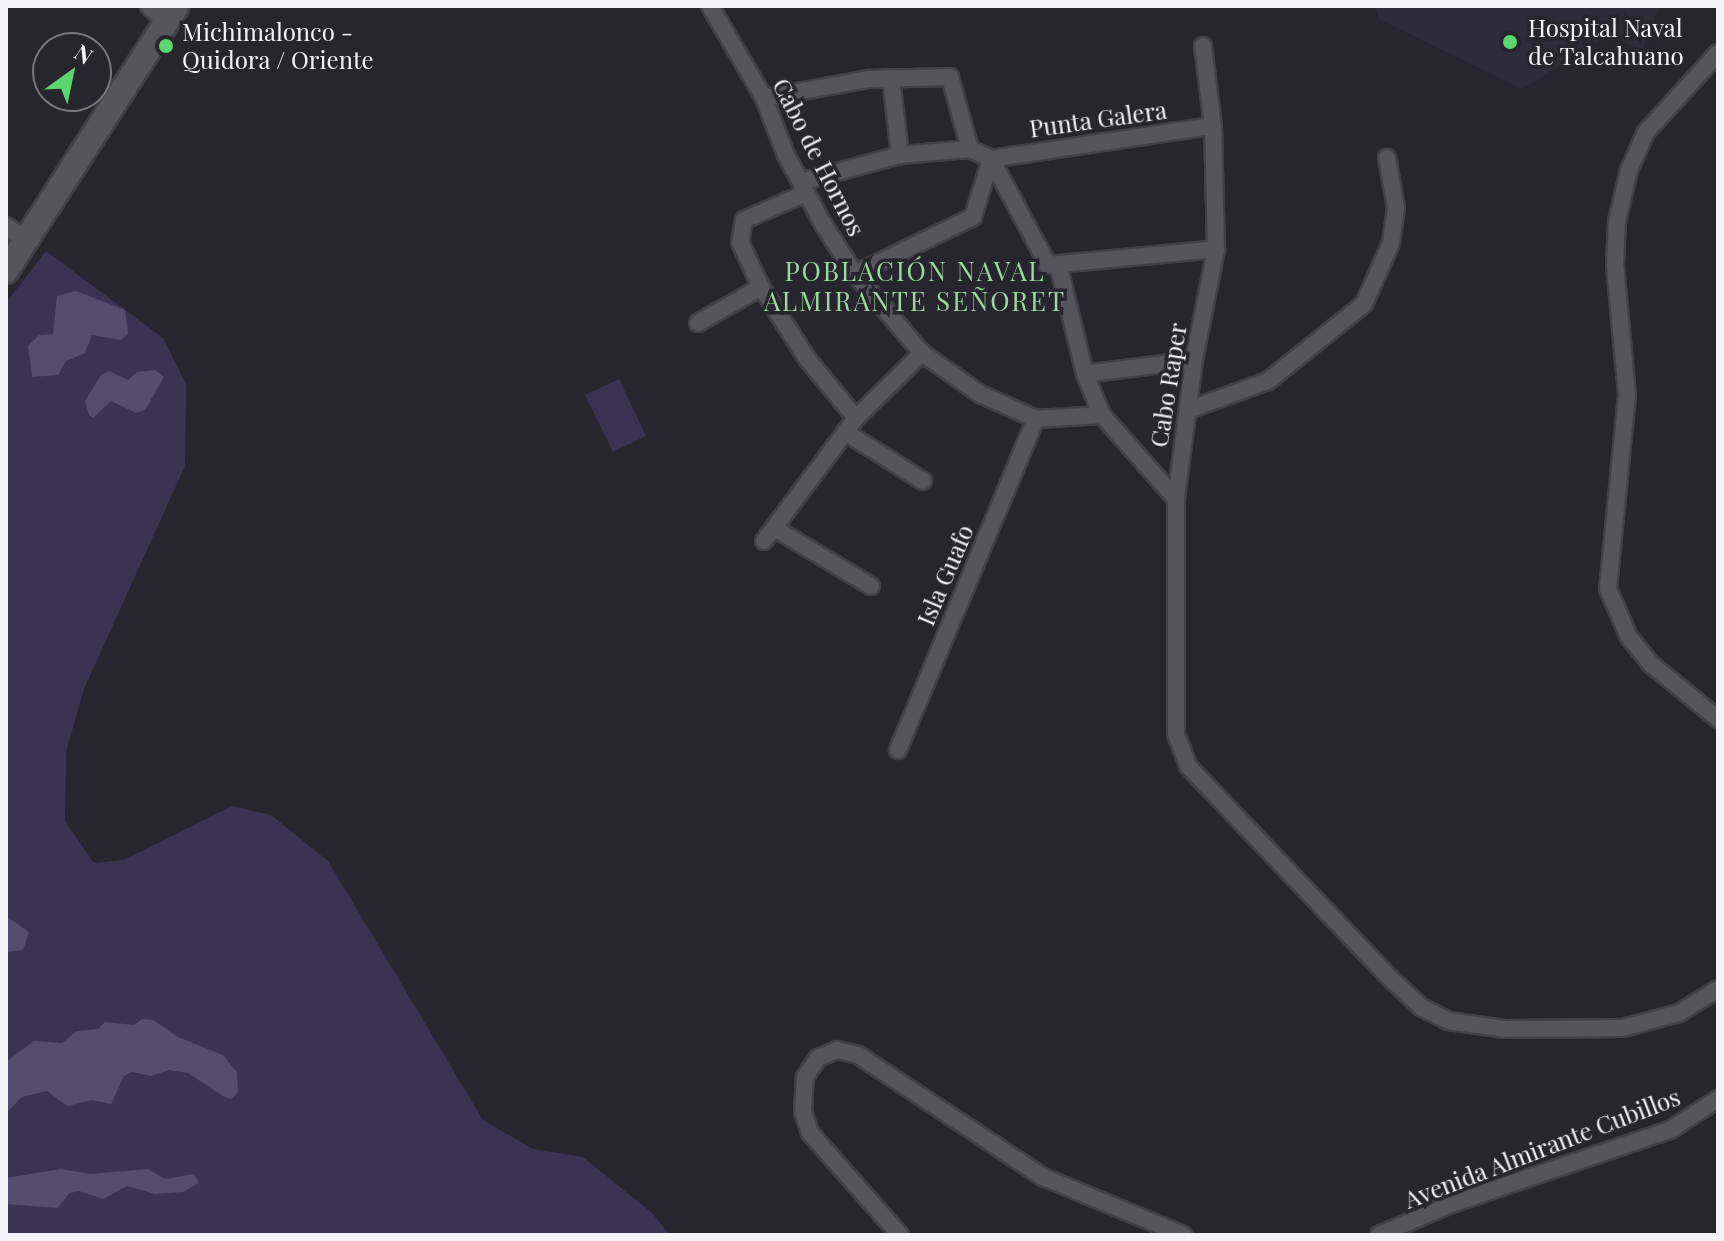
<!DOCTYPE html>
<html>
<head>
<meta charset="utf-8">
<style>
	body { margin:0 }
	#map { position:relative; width:1724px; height:1241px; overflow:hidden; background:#27252d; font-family:"Playfair Display",serif }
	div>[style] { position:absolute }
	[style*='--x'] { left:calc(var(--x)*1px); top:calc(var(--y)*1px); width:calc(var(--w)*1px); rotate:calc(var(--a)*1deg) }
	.built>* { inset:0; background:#2f2c3a }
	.green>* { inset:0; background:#3b3352 }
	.forest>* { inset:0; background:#554d6e }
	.roads { filter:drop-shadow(2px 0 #424047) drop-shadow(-2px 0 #424047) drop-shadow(0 2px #424047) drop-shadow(0 -2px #424047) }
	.minor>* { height:16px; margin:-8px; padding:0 8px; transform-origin:8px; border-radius:8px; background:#56545d }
	.secondary>* { height:24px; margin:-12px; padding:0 12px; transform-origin:12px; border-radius:12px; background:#56545d }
	.dots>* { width:22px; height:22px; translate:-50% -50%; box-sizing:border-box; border:4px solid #27252d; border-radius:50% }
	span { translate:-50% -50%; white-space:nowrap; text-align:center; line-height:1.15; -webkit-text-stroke:7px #27252d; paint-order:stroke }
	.poi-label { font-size:24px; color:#f3f2f8 }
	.left { translate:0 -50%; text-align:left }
	.street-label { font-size:24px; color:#f3f2f8 }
	.neighbourhood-label { font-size:26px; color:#9bd89f; letter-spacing:2px }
	.frame { position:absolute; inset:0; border:8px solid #f3f2f8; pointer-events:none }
	.north { position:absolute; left:32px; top:32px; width:80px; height:80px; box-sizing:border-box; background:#27252d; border:2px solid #79777e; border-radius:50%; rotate:33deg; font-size:22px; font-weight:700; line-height:32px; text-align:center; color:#f3f2f8 }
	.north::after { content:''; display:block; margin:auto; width:28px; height:36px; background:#5bd56d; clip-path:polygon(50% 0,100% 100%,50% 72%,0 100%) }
</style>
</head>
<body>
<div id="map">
	<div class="built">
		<div style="clip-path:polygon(1375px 6px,1660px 6px,1642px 50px,1608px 35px,1522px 89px,1379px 19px)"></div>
	</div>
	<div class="green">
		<div style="clip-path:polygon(46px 251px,163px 338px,186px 384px,185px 466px,84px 689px,66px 752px,65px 821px,94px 863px,124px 860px,232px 806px,271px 815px,328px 861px,483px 1120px,533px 1149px,583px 1157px,652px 1213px,670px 1235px,6px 1235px,6px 303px)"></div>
		<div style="clip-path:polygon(619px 379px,646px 436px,613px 452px,585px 395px)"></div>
	</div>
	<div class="forest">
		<div style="clip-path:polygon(76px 291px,125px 310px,128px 334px,121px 340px,92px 335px,85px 353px,66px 361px,58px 375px,32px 377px,28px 346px,39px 335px,53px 334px,57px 296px)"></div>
		<div style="clip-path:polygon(155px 370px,164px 377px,145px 410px,136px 413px,111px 401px,93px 418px,89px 415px,85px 401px,101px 375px,109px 371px,128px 380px,137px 372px)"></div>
		<div style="clip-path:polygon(6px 916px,29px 932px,23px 950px,6px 952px)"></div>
		<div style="clip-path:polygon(142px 1019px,153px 1020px,178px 1037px,223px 1055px,237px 1072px,238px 1092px,231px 1099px,223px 1096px,188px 1073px,169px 1070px,151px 1076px,132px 1072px,124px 1076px,111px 1104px,92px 1100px,67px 1106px,47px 1091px,22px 1097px,6px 1113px,6px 1062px,34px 1041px,62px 1043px,77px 1031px,98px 1029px,105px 1022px,134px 1025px)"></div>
		<div style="clip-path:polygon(61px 1169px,90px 1174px,148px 1169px,165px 1179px,194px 1174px,199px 1183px,183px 1192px,155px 1194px,127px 1186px,103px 1199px,79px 1191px,70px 1193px,57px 1208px,6px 1204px,6px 1178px)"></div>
	</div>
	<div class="roads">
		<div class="minor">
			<div style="--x:149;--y:6;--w:23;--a:43"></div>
			<div style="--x:710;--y:6;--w:107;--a:59.6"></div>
			<div style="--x:764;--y:98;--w:61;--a:68.9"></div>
			<div style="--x:786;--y:155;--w:78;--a:61.8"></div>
			<div style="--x:823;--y:224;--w:59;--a:57.4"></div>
			<div style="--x:855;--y:274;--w:104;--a:49.7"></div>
			<div style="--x:922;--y:353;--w:71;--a:35.3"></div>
			<div style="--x:980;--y:394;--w:61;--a:24.1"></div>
			<div style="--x:1036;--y:419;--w:66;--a:-3.5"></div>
			<div style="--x:1203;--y:46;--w:81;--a:82.9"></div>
			<div style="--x:1213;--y:126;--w:123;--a:88.6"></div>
			<div style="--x:1216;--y:249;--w:113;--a:101.2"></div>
			<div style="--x:1194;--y:360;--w:140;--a:97.4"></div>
			<div style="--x:1176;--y:499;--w:235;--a:90"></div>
			<div style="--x:1176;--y:734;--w:34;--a:69"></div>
			<div style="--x:1188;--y:766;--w:293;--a:46.4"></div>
			<div style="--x:1390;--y:978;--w:42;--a:43.1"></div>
			<div style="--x:1421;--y:1007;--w:30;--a:27"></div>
			<div style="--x:1448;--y:1021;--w:59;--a:7.9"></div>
			<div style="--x:1506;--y:1029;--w:117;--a:-0.5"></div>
			<div style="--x:1623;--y:1028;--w:58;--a:-15"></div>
			<div style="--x:1679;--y:1013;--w:46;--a:-31.6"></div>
			<div style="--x:1718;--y:53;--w:107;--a:132.3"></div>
			<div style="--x:1646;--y:132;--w:42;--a:114.1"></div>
			<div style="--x:1629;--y:170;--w:52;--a:103.2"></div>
			<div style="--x:1617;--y:221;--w:44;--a:92.6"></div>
			<div style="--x:1615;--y:265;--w:131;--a:84.7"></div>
			<div style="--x:1627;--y:395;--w:195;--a:95.6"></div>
			<div style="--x:1608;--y:589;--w:52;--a:66.4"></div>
			<div style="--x:1629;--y:637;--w:36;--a:51"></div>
			<div style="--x:1652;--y:665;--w:85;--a:39.3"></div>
			<div style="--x:891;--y:78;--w:78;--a:83.3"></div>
			<div style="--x:764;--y:98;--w:107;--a:-10.3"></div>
			<div style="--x:869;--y:79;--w:81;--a:-1.4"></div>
			<div style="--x:950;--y:77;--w:75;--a:74.5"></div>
			<div style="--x:970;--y:149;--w:23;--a:25"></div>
			<div style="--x:991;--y:159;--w:120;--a:61.7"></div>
			<div style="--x:1048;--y:265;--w:169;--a:-5.4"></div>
			<div style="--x:801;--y:182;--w:103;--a:-15.3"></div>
			<div style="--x:900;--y:155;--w:70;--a:-4.9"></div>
			<div style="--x:806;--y:193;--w:68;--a:156.5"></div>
			<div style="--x:744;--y:220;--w:22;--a:100"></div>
			<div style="--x:740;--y:242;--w:50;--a:65"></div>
			<div style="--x:761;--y:287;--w:87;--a:57.2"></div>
			<div style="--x:808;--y:360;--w:75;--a:50.4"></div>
			<div style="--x:6;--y:226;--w:25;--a:34"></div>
			<div style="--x:1059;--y:268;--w:109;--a:76.2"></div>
			<div style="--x:1085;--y:374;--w:44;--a:67.5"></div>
			<div style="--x:1102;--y:415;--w:112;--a:48.6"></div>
			<div style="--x:855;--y:274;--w:131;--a:-25.8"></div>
			<div style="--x:973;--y:217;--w:61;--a:-72.8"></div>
			<div style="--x:991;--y:159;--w:224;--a:-8.5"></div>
			<div style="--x:698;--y:323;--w:73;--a:-29.7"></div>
			<div style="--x:1085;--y:374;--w:110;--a:-7.3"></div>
			<div style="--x:1188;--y:410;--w:85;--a:-19.9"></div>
			<div style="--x:1268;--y:381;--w:123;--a:-38.7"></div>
			<div style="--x:1364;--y:304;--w:67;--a:-66.1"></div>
			<div style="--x:1391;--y:243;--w:35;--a:-82"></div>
			<div style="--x:1396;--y:208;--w:51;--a:-100.2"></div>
			<div style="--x:845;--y:432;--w:92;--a:32.1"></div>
			<div style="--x:774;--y:528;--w:113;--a:30.9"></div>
			<div style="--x:764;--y:541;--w:154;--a:-53.2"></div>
			<div style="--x:856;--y:418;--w:93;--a:-44.6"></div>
			<div style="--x:898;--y:750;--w:359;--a:-67.4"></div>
			<div style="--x:900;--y:1235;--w:136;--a:-131.4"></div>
			<div style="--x:810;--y:1133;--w:22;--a:-108"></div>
			<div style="--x:803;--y:1112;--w:35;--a:-87"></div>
			<div style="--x:805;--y:1077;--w:23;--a:-56"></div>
			<div style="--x:818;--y:1058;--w:21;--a:-23"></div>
			<div style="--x:837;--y:1050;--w:22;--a:13"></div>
			<div style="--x:858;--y:1055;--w:222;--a:33.4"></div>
			<div style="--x:1043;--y:1177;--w:152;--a:22.5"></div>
			<div style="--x:1379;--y:1235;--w:78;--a:-23.3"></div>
			<div style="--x:1451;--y:1204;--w:231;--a:-18.7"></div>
			<div style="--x:1670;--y:1130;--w:57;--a:-32.9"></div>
		</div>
		<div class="secondary">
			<div style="--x:6;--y:271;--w:315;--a:-57.2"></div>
		</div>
	</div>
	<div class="dots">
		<div style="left:1510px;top:42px;background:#5bd56d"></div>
		<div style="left:166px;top:46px;background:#5bd56d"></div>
	</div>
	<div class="poi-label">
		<span class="left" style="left:1528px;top:42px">Hospital Naval<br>de Talcahuano</span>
		<span class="left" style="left:182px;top:46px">Michimalonco -<br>Quidora / Oriente</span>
	</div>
	<div class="street-label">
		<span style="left:1098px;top:119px;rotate:-8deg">Punta Galera</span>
		<span style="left:819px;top:157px;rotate:63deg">Cabo de Hornos</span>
		<span style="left:1168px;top:385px;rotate:-81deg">Cabo Raper</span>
		<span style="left:945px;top:575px;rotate:-67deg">Isla Guafo</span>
		<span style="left:1542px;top:1148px;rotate:-21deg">Avenida Almirante Cubillos</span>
	</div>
	<div class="neighbourhood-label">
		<span style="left:915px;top:286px">POBLACIÓN NAVAL<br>ALMIRANTE SEÑORET</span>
	</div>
	<div class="frame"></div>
	<div class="north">N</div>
</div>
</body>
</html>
